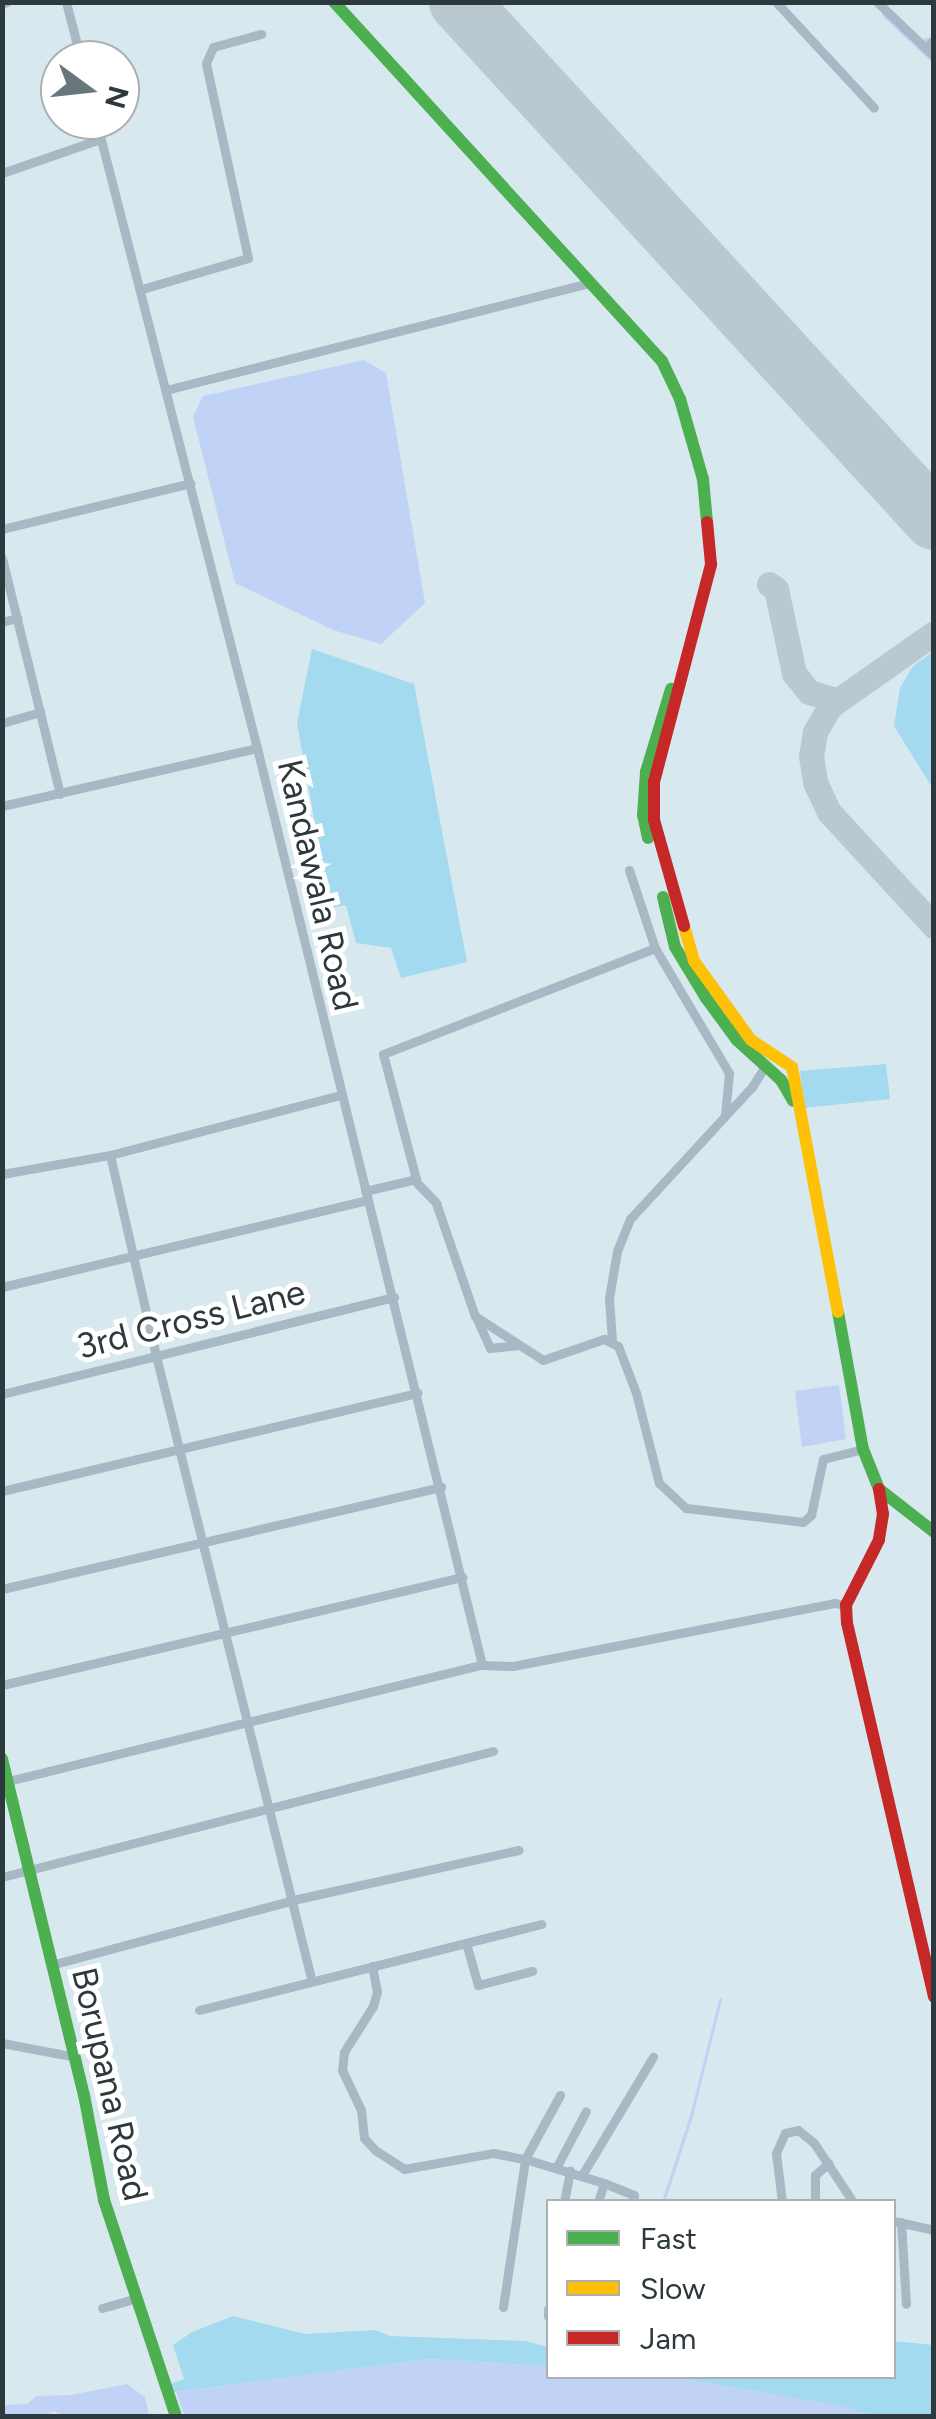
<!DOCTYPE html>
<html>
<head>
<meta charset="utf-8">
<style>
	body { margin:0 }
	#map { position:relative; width:936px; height:2419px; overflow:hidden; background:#d8e8ef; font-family:Figtree,sans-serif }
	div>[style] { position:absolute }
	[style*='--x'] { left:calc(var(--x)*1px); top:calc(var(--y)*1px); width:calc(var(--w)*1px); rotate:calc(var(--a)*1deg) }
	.green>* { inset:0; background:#a3daf0 }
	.water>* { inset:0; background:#c0d2f5 }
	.stream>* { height:2.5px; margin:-1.25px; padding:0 1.25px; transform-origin:1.25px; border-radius:1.25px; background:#c0d2f5 }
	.taxiway>* { height:25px; margin:-12.5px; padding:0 12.5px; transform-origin:12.5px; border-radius:12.5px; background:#bac8d0 }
	.runway>* { height:60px; margin:-30px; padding:0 30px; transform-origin:30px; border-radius:30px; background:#bac8d0 }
	.street>* { height:9px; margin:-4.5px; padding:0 4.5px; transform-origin:4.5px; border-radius:4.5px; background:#a8b8c4 }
	.fast>* { height:12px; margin:-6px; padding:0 6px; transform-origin:6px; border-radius:6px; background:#4caf50 }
	.slow>* { height:12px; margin:-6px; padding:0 6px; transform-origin:6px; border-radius:6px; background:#ffc107 }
	.jam>* { height:12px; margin:-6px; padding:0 6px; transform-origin:6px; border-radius:6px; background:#c62828 }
	span { translate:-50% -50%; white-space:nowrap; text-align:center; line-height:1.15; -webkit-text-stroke:10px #fff; paint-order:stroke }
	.street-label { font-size:35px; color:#2d393d }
	.frame { position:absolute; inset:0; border:5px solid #2d393d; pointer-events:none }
	.legend { position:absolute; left:546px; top:2199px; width:350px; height:180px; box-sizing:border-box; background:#fff; border:2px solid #abb0b1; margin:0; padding:12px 18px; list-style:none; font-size:30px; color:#2d393d }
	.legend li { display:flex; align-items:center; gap:20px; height:50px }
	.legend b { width:50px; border:2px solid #abb0b1 }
	.north { position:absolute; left:40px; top:40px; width:100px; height:100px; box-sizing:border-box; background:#fff; border:2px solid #abb0b1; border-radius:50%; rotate:105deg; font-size:28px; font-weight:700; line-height:40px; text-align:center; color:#2d393d }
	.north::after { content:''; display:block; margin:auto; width:35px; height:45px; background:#69767b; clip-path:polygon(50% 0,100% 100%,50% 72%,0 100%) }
</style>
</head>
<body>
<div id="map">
	<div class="green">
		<div style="clip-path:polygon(312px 649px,414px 684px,467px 962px,401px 978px,391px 948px,356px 943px,346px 905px,330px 908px,297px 723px)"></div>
		<div style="clip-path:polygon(933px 652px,934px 652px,933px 789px,894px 726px,900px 688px,913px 666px)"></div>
		<div style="clip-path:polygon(886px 1064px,890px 1099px,804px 1108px,800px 1071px)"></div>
		<div style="clip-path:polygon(233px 2316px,305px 2334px,376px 2330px,390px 2336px,525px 2341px,548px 2347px,548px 2366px,428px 2359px,167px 2393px,165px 2386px,184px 2379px,173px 2345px,192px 2332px)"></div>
		<div style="clip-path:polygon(894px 2341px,933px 2345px,933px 2416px,873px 2416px,841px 2406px,671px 2377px,894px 2376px)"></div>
	</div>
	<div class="water">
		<div style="clip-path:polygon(364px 360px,386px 373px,425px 603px,381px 644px,333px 630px,235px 583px,193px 417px,203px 396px)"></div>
		<div style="clip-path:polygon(839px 1385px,846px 1439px,802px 1447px,795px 1391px)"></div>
		<div style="clip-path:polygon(428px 2359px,548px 2366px,548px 2376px,671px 2377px,842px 2406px,873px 2416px,185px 2416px,176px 2392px)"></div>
		<div style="clip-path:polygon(127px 2384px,145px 2397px,149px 2416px,62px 2416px,54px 2411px,46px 2416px,3px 2416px,3px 2405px,27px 2404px,36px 2396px,71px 2395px)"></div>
	</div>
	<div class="stream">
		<div style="--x:883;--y:14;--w:70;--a:43.3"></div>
		<div style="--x:924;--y:40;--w:10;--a:-17"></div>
		<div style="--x:663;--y:2202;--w:90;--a:-72"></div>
		<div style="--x:691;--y:2116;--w:120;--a:-76"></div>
	</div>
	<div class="taxiway">
		<div style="--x:769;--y:584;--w:9;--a:36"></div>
		<div style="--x:776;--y:589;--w:86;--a:77.9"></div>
		<div style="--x:794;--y:673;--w:24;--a:52"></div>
		<div style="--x:809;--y:692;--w:28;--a:17"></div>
		<div style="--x:934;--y:633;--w:127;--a:144.9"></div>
		<div style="--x:830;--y:706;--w:30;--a:120"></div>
		<div style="--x:815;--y:732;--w:24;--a:99"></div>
		<div style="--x:811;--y:756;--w:26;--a:81"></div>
		<div style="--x:815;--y:782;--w:33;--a:65"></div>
		<div style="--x:829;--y:812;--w:155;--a:47.4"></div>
	</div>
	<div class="runway">
		<div style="--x:459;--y:2;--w:703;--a:47.48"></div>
	</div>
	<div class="street">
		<div style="--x:66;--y:2;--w:60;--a:75.5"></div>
		<div style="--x:776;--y:2;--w:144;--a:47.2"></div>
		<div style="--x:877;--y:2;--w:79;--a:43.5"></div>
		<div style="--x:2;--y:4;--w:5;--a:-22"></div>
		<div style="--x:930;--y:43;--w:4;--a:-14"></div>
		<div style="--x:96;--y:120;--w:648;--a:75.62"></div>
		<div style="--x:257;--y:748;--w:944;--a:76.21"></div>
		<div style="--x:2;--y:173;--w:104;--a:-19.1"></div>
		<div style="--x:142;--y:289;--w:110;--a:-16.3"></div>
		<div style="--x:248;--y:258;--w:199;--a:-102.2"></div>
		<div style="--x:206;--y:63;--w:17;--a:-66"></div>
		<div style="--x:213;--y:47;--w:50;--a:-15.2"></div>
		<div style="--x:166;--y:390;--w:439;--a:-14.2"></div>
		<div style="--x:2;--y:529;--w:194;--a:-13.7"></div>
		<div style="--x:2;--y:558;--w:243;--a:76.2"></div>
		<div style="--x:2;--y:622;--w:16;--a:-15"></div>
		<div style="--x:2;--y:723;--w:40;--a:-16"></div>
		<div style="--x:2;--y:806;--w:262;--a:-12.8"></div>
		<div style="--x:629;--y:870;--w:82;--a:71.6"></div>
		<div style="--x:655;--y:948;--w:145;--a:59.4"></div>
		<div style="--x:729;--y:1073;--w:42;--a:95.4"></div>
		<div style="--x:655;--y:948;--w:292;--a:158.7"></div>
		<div style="--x:383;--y:1054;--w:133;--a:75.2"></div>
		<div style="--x:417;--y:1183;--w:28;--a:46"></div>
		<div style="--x:436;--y:1203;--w:120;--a:71"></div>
		<div style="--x:475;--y:1316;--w:81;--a:32.9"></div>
		<div style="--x:543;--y:1360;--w:65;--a:-19"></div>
		<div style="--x:604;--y:1339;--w:16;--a:27"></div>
		<div style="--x:618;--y:1346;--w:50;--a:69"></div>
		<div style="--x:636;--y:1393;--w:93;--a:75.7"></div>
		<div style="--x:659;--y:1483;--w:37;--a:43"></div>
		<div style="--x:686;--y:1508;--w:118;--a:6.8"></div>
		<div style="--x:803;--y:1522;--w:11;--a:-41"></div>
		<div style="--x:811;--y:1515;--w:57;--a:-77.9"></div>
		<div style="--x:823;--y:1459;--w:41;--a:-14"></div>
		<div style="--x:110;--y:1155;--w:206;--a:77.1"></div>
		<div style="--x:156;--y:1356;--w:641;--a:76.01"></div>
		<div style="--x:2;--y:1174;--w:110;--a:-10"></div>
		<div style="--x:110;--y:1155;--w:238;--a:-14.6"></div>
		<div style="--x:365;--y:1191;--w:52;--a:-13.2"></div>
		<div style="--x:2;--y:1287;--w:375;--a:-13.4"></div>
		<div style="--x:477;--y:1319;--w:32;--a:66"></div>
		<div style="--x:490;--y:1348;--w:27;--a:-6"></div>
		<div style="--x:612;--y:1341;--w:43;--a:-94"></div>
		<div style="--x:609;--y:1298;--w:48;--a:-80.3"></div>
		<div style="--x:617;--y:1251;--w:35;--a:-68"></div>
		<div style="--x:630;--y:1219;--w:180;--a:-47.3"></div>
		<div style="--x:752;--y:1087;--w:22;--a:-58"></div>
		<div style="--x:2;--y:1394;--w:404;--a:-13.9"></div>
		<div style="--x:2;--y:1491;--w:427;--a:-13.3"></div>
		<div style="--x:2;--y:1589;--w:451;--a:-13.1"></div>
		<div style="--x:2;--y:1685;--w:473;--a:-13.2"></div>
		<div style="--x:4;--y:1782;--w:492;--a:-13.8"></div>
		<div style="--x:482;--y:1665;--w:31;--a:2"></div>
		<div style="--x:513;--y:1666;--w:327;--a:-11.1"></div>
		<div style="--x:834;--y:1603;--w:12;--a:9"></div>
		<div style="--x:2;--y:1877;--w:507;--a:-14.39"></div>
		<div style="--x:466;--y:1943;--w:44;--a:74.1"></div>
		<div style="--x:478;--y:1985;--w:56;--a:-14.5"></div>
		<div style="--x:51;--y:1965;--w:251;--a:-15"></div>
		<div style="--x:293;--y:1900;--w:231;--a:-12.5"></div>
		<div style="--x:372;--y:1966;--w:26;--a:79"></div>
		<div style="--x:377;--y:1992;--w:15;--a:106"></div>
		<div style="--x:373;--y:2006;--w:54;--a:122.2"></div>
		<div style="--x:344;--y:2052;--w:18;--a:96"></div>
		<div style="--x:342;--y:2070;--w:44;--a:64.6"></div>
		<div style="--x:361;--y:2110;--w:28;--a:84"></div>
		<div style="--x:364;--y:2138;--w:16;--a:47"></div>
		<div style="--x:375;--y:2150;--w:35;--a:33"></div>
		<div style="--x:404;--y:2169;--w:90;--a:-10.2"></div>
		<div style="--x:493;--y:2153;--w:33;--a:11"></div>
		<div style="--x:525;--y:2159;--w:83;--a:16.9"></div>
		<div style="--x:604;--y:2183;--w:32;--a:22"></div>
		<div style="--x:634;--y:2195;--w:7;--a:98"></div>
		<div style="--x:199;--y:2010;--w:353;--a:-14.1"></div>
		<div style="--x:2;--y:2043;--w:75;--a:10.7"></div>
		<div style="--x:556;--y:2168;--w:64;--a:-62.2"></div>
		<div style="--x:582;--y:2175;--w:138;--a:-59"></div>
		<div style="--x:564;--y:2202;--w:32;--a:-79"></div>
		<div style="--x:598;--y:2202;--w:20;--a:-72"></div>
		<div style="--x:782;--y:2202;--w:49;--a:-97"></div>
		<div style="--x:776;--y:2153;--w:22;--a:-66"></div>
		<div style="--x:785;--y:2133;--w:13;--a:-13"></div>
		<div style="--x:798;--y:2130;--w:21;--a:39"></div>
		<div style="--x:814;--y:2143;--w:71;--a:56.5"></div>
		<div style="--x:815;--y:2202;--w:27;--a:-90"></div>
		<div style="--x:815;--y:2175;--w:18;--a:-41"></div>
		<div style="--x:894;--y:2221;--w:41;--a:12.7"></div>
		<div style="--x:901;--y:2222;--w:82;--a:86.5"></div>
		<div style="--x:503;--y:2307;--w:150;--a:-81.5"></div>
		<div style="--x:525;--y:2159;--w:73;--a:-61.3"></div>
		<div style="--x:102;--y:2308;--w:36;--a:-16"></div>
		<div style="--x:548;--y:2316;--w:7;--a:-90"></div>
	</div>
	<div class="fast">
		<div style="--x:334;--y:2;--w:486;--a:47.6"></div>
		<div style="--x:662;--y:361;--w:42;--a:64.7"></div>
		<div style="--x:680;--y:399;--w:83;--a:74"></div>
		<div style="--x:703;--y:479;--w:43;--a:84.7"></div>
		<div style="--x:648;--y:838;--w:24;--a:-102"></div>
		<div style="--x:643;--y:815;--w:43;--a:-86"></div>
		<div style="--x:646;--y:772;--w:87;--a:-73.2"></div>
		<div style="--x:663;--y:897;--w:51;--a:76.5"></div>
		<div style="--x:675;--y:947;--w:60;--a:58.7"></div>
		<div style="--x:706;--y:998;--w:52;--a:53.6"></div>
		<div style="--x:737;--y:1040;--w:59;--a:42.3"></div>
		<div style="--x:781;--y:1080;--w:24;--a:60"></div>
		<div style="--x:838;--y:1312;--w:139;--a:79.7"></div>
		<div style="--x:863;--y:1449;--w:43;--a:68.2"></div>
		<div style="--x:879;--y:1489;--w:70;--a:38"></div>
		<div style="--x:2;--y:1759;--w:346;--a:76.3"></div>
		<div style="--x:84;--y:2095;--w:107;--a:79.2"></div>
		<div style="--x:104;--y:2200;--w:228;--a:71.6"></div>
	</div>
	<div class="slow">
		<div style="--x:684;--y:926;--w:36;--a:74"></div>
		<div style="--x:694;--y:961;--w:97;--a:54.2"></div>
		<div style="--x:751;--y:1040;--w:49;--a:33.4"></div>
		<div style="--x:792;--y:1067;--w:249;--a:79.4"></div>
	</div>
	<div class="jam">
		<div style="--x:684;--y:926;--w:110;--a:-105.8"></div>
		<div style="--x:654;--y:820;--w:38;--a:-90"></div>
		<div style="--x:654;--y:782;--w:225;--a:-75.3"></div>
		<div style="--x:711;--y:564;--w:42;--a:-95.4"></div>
		<div style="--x:879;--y:1489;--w:25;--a:81"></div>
		<div style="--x:883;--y:1514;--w:26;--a:99"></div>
		<div style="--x:879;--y:1540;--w:73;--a:116.9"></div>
		<div style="--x:846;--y:1605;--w:18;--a:87"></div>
		<div style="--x:847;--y:1623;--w:384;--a:76.9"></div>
	</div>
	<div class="street-label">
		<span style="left:318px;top:885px;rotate:77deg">Kandawala Road</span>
		<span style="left:191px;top:1319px;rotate:-14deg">3rd Cross Lane</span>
		<span style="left:110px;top:2084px;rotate:77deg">Borupana Road</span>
	</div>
	<div class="frame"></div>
	<ul class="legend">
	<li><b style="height:12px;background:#4caf50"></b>Fast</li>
	<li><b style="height:12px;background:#ffc107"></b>Slow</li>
	<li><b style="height:12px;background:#c62828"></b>Jam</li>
	</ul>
	<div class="north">N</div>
</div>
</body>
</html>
